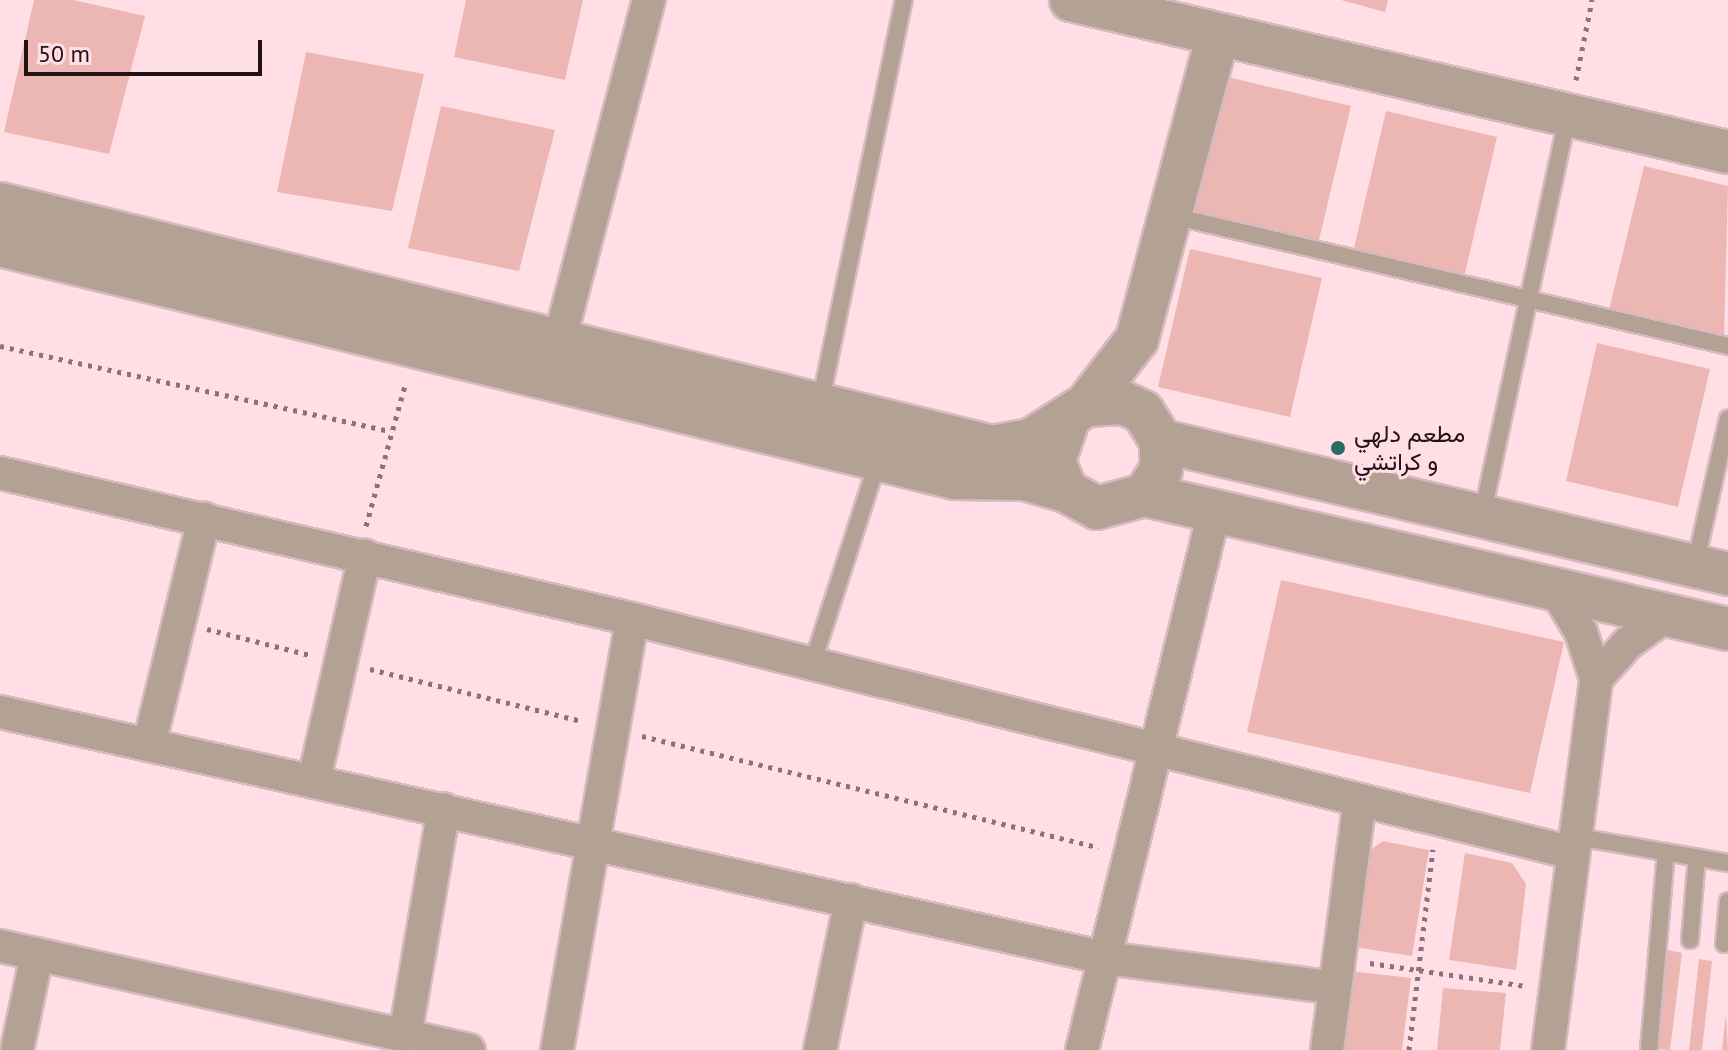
<!DOCTYPE html>
<html>
<head>
<meta charset="utf-8">
<style>
	body { margin:0 }
	#map { position:relative; width:1728px; height:1050px; overflow:hidden; background:#ffdee6; font-family:"PT Sans",Vazirmatn,sans-serif }
	div>[style] { position:absolute }
	[style*='--x'] { left:calc(var(--x)*1px); top:calc(var(--y)*1px); width:calc(var(--w)*1px); rotate:calc(var(--a)*1deg) }
	.building>* { inset:0; background:#ecb7b3 }
	.path>* { height:5px; margin-top:-2.5px; transform-origin:0; background:repeating-linear-gradient(90deg,#8b7279 0 4px,transparent 0 10px) }
	.roads { filter:drop-shadow(2px 0 #d7b9c1) drop-shadow(-2px 0 #d7b9c1) drop-shadow(0 2px #d7b9c1) drop-shadow(0 -2px #d7b9c1) }
	.service>* { height:16px; margin:-8px; padding:0 8px; transform-origin:8px; border-radius:8px; background:#b3a294 }
	.minor>* { height:32px; margin:-16px; padding:0 16px; transform-origin:16px; border-radius:16px; background:#b3a294 }
	.tertiary>* { height:42px; margin:-21px; padding:0 21px; transform-origin:21px; border-radius:21px; background:#b3a294 }
	.dots>* { width:22px; height:22px; translate:-50% -50%; box-sizing:border-box; border:4px solid #ffdee6; border-radius:50% }
	span { translate:-50% -50%; white-space:nowrap; text-align:center; line-height:1.15; -webkit-text-stroke:6px #ffdee6; paint-order:stroke }
	.poi-label { font-size:24px; color:#231116 }
	.left { translate:0 -50%; text-align:left }
	.scale { position:absolute; left:24px; top:40px; width:238px; height:36px; box-sizing:border-box; border:4px solid #231116; border-top:0; padding-left:10px; font-size:24px; line-height:28px; white-space:nowrap; color:#231116; -webkit-text-stroke:6px #ffdee6; paint-order:stroke }
</style>
</head>
<body>
<div id="map">
	<div class="building">
		<div style="clip-path:polygon(34px 0,73px 0,145px 16px,109px 154px,4px 132px)"></div>
		<div style="clip-path:polygon(466px 0,583px 0,565px 80px,454px 57px)"></div>
		<div style="clip-path:polygon(1341px 0,1388px 0,1385px 12px)"></div>
		<div style="clip-path:polygon(306px 52px,424px 74px,392px 211px,277px 192px)"></div>
		<div style="clip-path:polygon(1219px 75px,1351px 106px,1318px 244px,1186px 213px)"></div>
		<div style="clip-path:polygon(441px 106px,555px 130px,519px 271px,408px 248px)"></div>
		<div style="clip-path:polygon(1386px 111px,1497px 137px,1464px 277px,1353px 252px)"></div>
		<div style="clip-path:polygon(1644px 166px,1728px 186px,1724px 337px,1609px 310px)"></div>
		<div style="clip-path:polygon(1190px 249px,1322px 278px,1290px 417px,1158px 387px)"></div>
		<div style="clip-path:polygon(1597px 343px,1710px 369px,1678px 507px,1566px 481px)"></div>
		<div style="clip-path:polygon(1281px 580px,1564px 642px,1530px 793px,1247px 732px)"></div>
		<div style="clip-path:polygon(1383px 841px,1429px 850px,1412px 956px,1354px 947px,1365px 854px)"></div>
		<div style="clip-path:polygon(1465px 853px,1512px 863px,1526px 884px,1516px 970px,1449px 960px)"></div>
		<div style="clip-path:polygon(1668px 950px,1682px 953px,1670px 1050px,1657px 1049px)"></div>
		<div style="clip-path:polygon(1699px 959px,1712px 961px,1702px 1050px,1689px 1050px)"></div>
		<div style="clip-path:polygon(1349px 971px,1411px 978px,1402px 1050px,1340px 1050px)"></div>
		<div style="clip-path:polygon(1443px 988px,1506px 993px,1500px 1050px,1437px 1050px)"></div>
		<div style="clip-path:polygon(1726px 1014px,1728px 1050px,1722px 1050px)"></div>
	</div>
	<div class="path">
		<div style="--x:1576;--y:80;--w:82;--a:-78.7"></div>
		<div style="--x:0;--y:346;--w:399;--a:12.3"></div>
		<div style="--x:366;--y:526;--w:149;--a:-74.5"></div>
		<div style="--x:207;--y:629;--w:106;--a:14.2"></div>
		<div style="--x:370;--y:669;--w:218;--a:13.8"></div>
		<div style="--x:642;--y:736;--w:470;--a:13.7"></div>
		<div style="--x:1370;--y:963;--w:158;--a:8.4"></div>
		<div style="--x:1409;--y:1050;--w:202;--a:-83.2"></div>
	</div>
	<div class="roads">
		<div class="service">
			<div style="--x:1173;--y:216;--w:570;--a:13.18"></div>
			<div style="--x:820;--y:404;--w:413;--a:-78.3"></div>
			<div style="--x:1482;--y:516;--w:409;--a:-77.9"></div>
			<div style="--x:1695;--y:565;--w:150;--a:-77.3"></div>
			<div style="--x:812;--y:665;--w:214;--a:-72.1"></div>
			<div style="--x:1572;--y:836;--w:158;--a:9.8"></div>
			<div style="--x:1690;--y:940;--w:83;--a:-85.2"></div>
			<div style="--x:1724;--y:944;--w:43;--a:-84.7"></div>
			<div style="--x:1649;--y:1050;--w:199;--a:-85.1"></div>
		</div>
		<div class="minor">
			<div style="--x:558;--y:346;--w:358;--a:-75.3"></div>
			<div style="--x:0;--y:473;--w:649;--a:13.01"></div>
			<div style="--x:632;--y:619;--w:966;--a:13.96"></div>
			<div style="--x:1596;--y:679;--w:48;--a:-48.4"></div>
			<div style="--x:1628;--y:643;--w:48;--a:-35.7"></div>
			<div style="--x:0;--y:712;--w:1132;--a:12.55"></div>
			<div style="--x:1105;--y:958;--w:232;--a:7.4"></div>
			<div style="--x:149;--y:745;--w:233;--a:-76.3"></div>
			<div style="--x:314;--y:780;--w:230;--a:-77.2"></div>
			<div style="--x:0;--y:946;--w:480;--a:12.5"></div>
			<div style="--x:405;--y:1036;--w:230;--a:-80.3"></div>
			<div style="--x:17;--y:1050;--w:98;--a:-78.2"></div>
			<div style="--x:557;--y:1050;--w:437;--a:-80.1"></div>
			<div style="--x:820;--y:1050;--w:153;--a:-78.3"></div>
			<div style="--x:1082;--y:1050;--w:557;--a:-76.19"></div>
			<div style="--x:1327;--y:1050;--w:252;--a:-82.5"></div>
			<div style="--x:1548;--y:1050;--w:374;--a:-82.6"></div>
			<div style="--x:1596;--y:679;--w:49;--a:-107.7"></div>
			<div style="--x:1581;--y:632;--w:50;--a:-121.2"></div>
		</div>
		<div class="tertiary">
			<div style="--x:1071;--y:0;--w:674;--a:13.03"></div>
			<div style="--x:0;--y:204;--w:1021;--a:13.76"></div>
			<div style="--x:992;--y:447;--w:40;--a:-10"></div>
			<div style="--x:1031;--y:440;--w:65;--a:-32.5"></div>
			<div style="--x:1086;--y:405;--w:38;--a:-3"></div>
			<div style="--x:1124;--y:403;--w:21;--a:25"></div>
			<div style="--x:1143;--y:412;--w:34;--a:58"></div>
			<div style="--x:1161;--y:441;--w:29;--a:90"></div>
			<div style="--x:1161;--y:470;--w:30;--a:123"></div>
			<div style="--x:1145;--y:495;--w:50;--a:164.8"></div>
			<div style="--x:1097;--y:508;--w:35;--a:-151"></div>
			<div style="--x:1066;--y:491;--w:32;--a:-112"></div>
			<div style="--x:1054;--y:461;--w:46;--a:-71.2"></div>
			<div style="--x:0;--y:245;--w:983;--a:13.71"></div>
			<div style="--x:955;--y:478;--w:70;--a:0.8"></div>
			<div style="--x:1025;--y:479;--w:43;--a:16.3"></div>
			<div style="--x:1086;--y:405;--w:83;--a:-52.3"></div>
			<div style="--x:1137;--y:339;--w:315;--a:-75.1"></div>
			<div style="--x:1161;--y:441;--w:582;--a:13.2"></div>
			<div style="--x:1145;--y:495;--w:598;--a:12.94"></div>
		</div>
	</div>
	<div class="dots">
		<div style="left:1338px;top:448px;background:#256d63"></div>
	</div>
	<div class="poi-label">
		<span class="left" style="left:1354px;top:448px">مطعم دلهي<br>و كراتشي</span>
	</div>
	<div class="scale">50 m</div>
</div>
</body>
</html>
